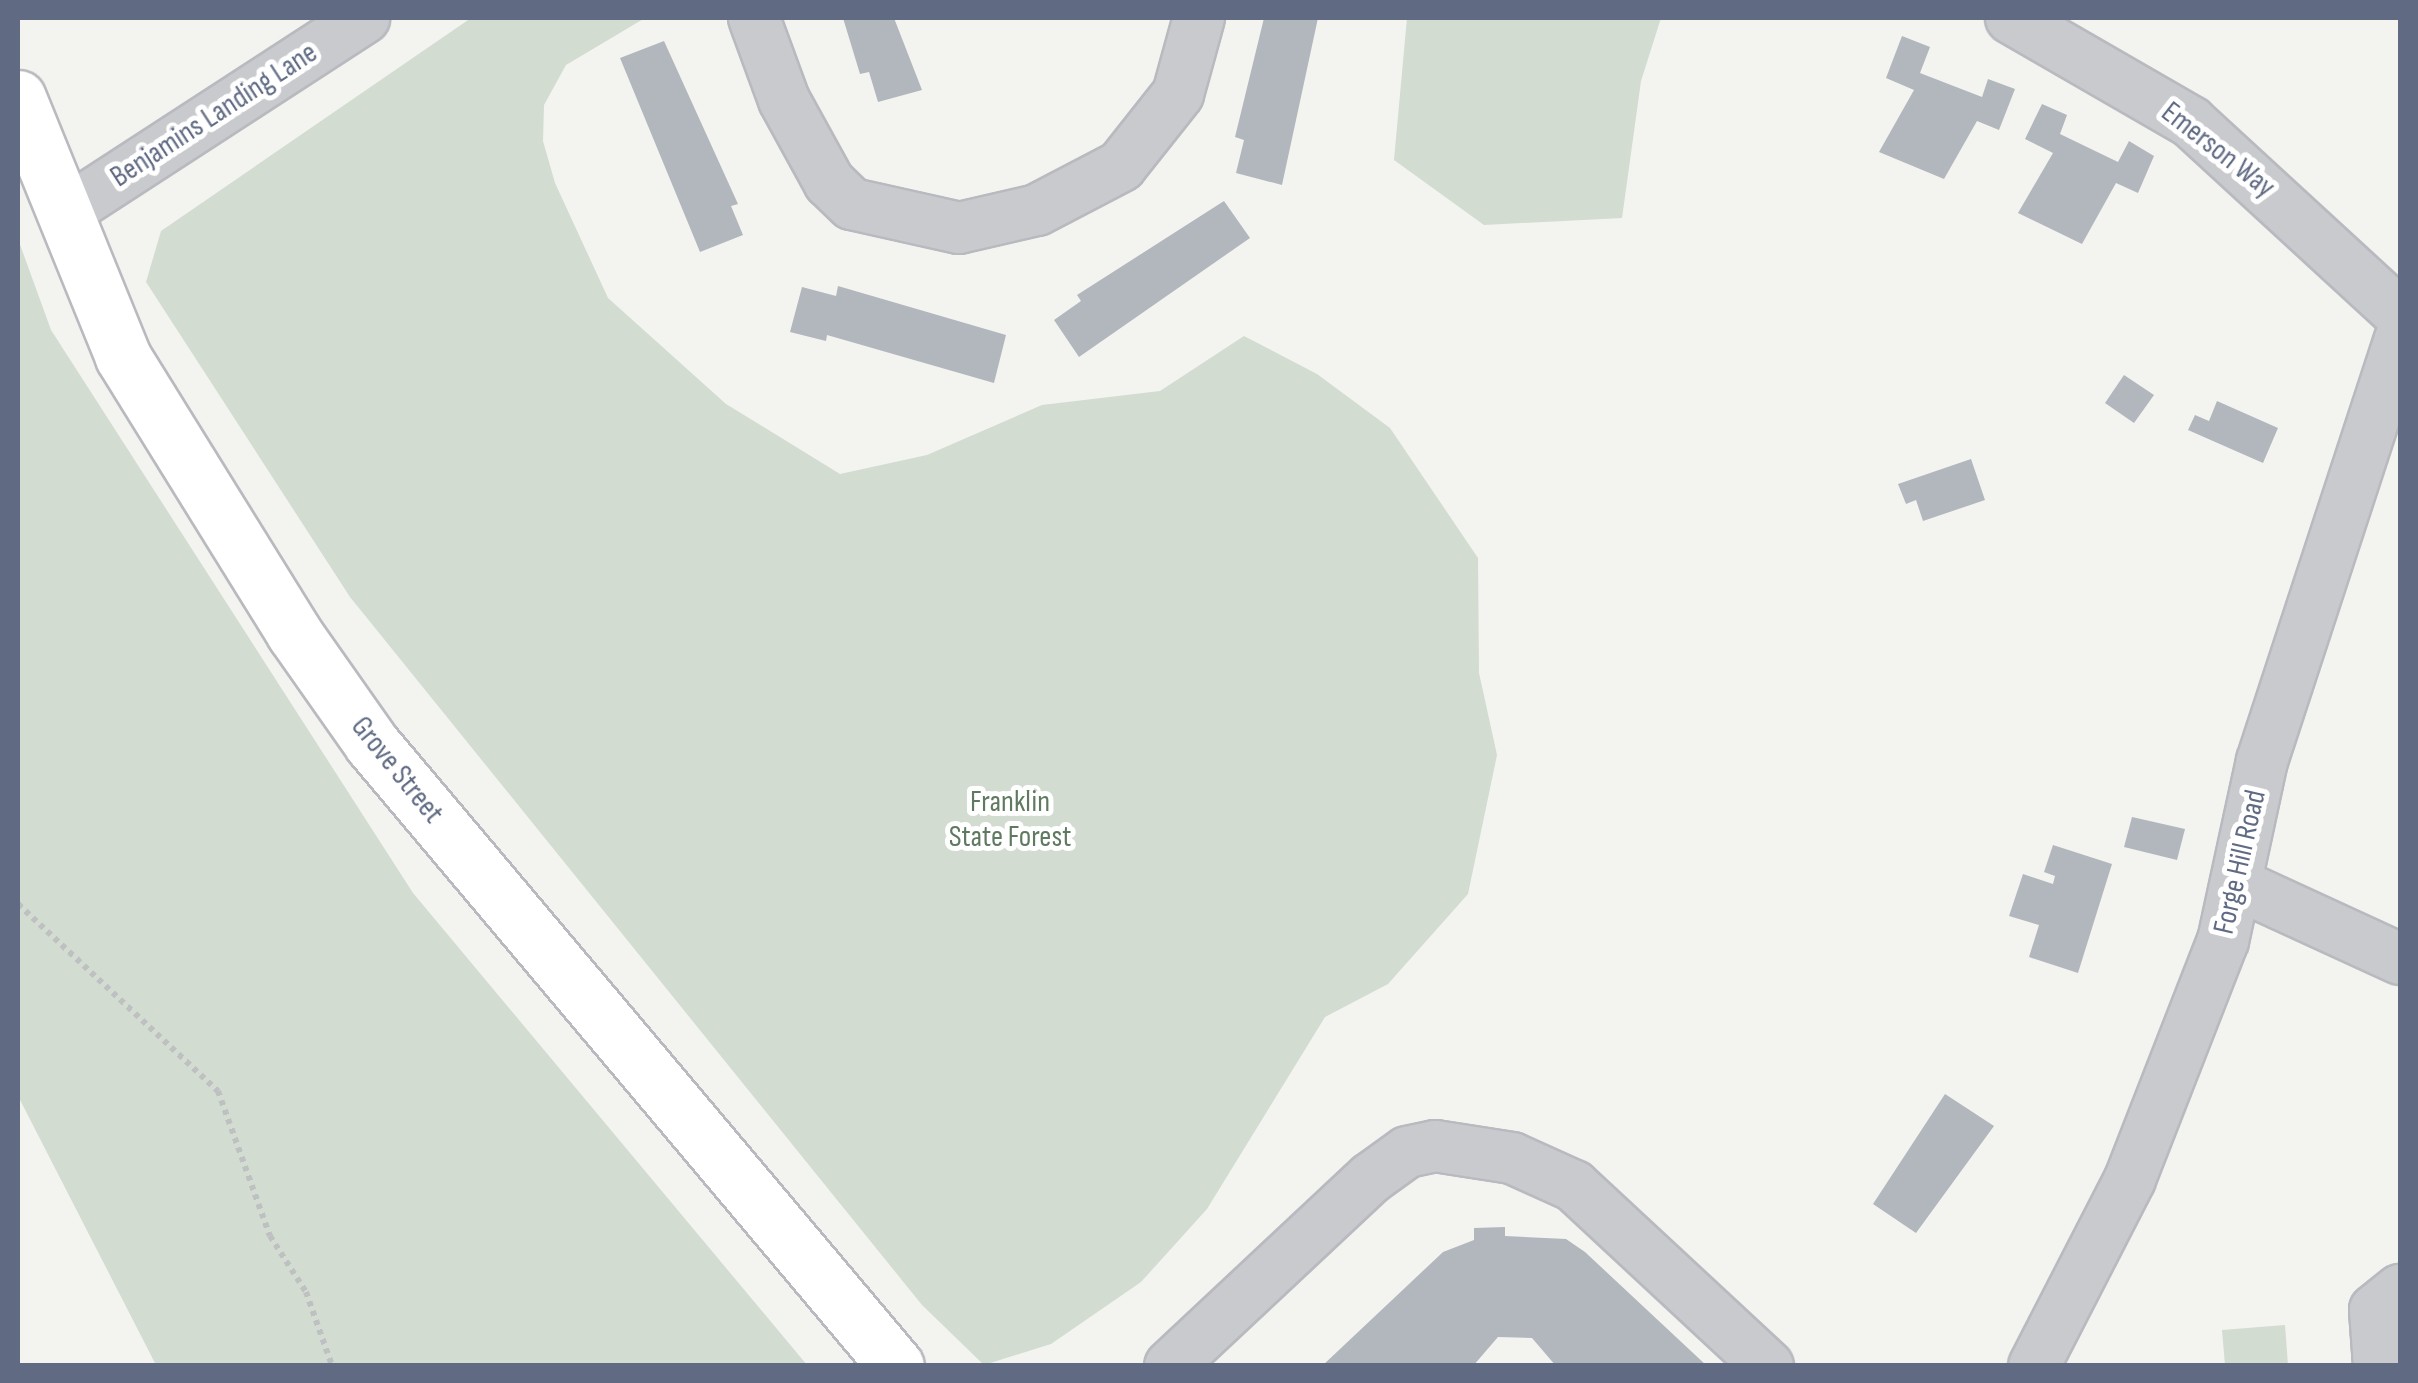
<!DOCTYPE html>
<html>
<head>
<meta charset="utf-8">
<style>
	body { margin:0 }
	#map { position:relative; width:2418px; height:1383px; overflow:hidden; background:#f3f4ef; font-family:"Sofia Sans Condensed",sans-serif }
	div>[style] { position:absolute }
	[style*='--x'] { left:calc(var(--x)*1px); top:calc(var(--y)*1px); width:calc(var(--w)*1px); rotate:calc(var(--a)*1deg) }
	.green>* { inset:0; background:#d2dcd0 }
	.building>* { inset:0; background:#b2b6bd }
	.path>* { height:6px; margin-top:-3px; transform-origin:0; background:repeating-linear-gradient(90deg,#bec0c2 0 5px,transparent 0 10px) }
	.roads { filter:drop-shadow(2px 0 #b8babf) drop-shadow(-2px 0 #b8babf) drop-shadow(0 2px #b8babf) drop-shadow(0 -2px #b8babf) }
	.minor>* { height:50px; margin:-25px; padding:0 25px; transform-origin:25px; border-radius:25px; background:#c8cace }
	.major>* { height:55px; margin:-27.5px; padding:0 27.5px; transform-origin:27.5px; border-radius:27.5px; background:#fff }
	span { translate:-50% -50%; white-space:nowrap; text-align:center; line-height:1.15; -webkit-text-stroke:10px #fff; paint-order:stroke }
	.street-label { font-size:30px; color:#606b83 }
	.park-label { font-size:30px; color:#607a61 }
	.frame { position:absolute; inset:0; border:20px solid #606b83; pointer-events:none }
</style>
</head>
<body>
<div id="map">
	<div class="green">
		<div style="clip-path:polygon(471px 18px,645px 18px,566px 65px,544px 105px,543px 141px,555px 183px,608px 298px,726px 404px,840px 474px,927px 455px,1042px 405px,1160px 391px,1244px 336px,1317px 374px,1390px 428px,1478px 558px,1479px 673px,1497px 755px,1468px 894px,1388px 984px,1325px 1017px,1207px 1209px,1141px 1282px,1051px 1344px,984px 1365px,922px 1305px,350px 597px,146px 282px,161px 231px)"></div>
		<div style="clip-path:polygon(1407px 18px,1661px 18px,1641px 81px,1622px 218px,1484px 225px,1394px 160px)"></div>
		<div style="clip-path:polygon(18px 239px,51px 330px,413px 893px,807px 1365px,156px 1365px,18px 1096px)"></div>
		<div style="clip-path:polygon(2285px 1325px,2288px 1365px,2225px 1365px,2222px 1330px)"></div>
	</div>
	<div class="building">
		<div style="clip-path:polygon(843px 18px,894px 18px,922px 90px,878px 102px,869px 72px,860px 74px)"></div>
		<div style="clip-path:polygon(1264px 18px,1318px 18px,1282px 185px,1236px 173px,1244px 140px,1235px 137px)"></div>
		<div style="clip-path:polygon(1902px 36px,1930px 47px,1920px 73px,1982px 97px,1988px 79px,2015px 89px,1999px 130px,1977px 121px,1944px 179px,1879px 152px,1914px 90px,1886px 78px)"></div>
		<div style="clip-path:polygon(664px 41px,738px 204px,731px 206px,743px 235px,700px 252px,620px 58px)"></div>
		<div style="clip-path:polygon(2042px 104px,2067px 115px,2060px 134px,2118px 162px,2129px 141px,2154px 156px,2138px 193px,2116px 183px,2082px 244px,2018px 213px,2053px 153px,2025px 139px)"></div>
		<div style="clip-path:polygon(1224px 201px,1250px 238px,1079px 357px,1054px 320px,1081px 301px,1077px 295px)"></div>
		<div style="clip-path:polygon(838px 286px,1006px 335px,994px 383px,827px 335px,826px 341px,790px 332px,802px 287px,836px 296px)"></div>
		<div style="clip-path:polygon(2124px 375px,2154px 395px,2134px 423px,2105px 403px)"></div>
		<div style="clip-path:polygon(2217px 401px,2278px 428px,2263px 463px,2188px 430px,2195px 415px,2209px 421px)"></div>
		<div style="clip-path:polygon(1971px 459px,1985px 500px,1923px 521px,1916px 500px,1906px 504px,1898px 484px)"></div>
		<div style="clip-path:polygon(2132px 817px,2185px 829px,2177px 860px,2124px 847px)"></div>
		<div style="clip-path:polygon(2053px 845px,2112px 864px,2078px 973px,2029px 957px,2039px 925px,2009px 916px,2023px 874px,2053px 884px,2055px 876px,2044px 872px)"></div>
		<div style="clip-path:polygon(1945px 1094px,1994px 1126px,1916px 1233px,1873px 1204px)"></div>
		<div style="clip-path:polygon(1505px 1227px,1505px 1236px,1566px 1239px,1585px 1252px,1707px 1366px,1556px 1366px,1532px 1338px,1498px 1337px,1473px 1366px,1322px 1366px,1443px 1252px,1474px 1240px,1474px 1228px)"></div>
	</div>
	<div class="path">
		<div style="--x:18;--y:904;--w:274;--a:43.1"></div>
		<div style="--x:218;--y:1091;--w:154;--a:70.3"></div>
		<div style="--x:270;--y:1236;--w:67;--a:57.3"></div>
		<div style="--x:306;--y:1292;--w:78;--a:70.6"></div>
	</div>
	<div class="roads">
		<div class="minor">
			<div style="--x:754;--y:18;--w:87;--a:69.9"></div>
			<div style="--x:784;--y:100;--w:94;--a:61.2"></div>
			<div style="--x:829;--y:182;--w:32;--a:44"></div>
			<div style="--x:852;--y:204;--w:110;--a:12.6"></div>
			<div style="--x:959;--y:228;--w:80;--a:-13"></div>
			<div style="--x:1037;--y:210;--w:95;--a:-27.6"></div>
			<div style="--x:1121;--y:166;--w:92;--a:-51.6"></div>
			<div style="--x:1178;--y:94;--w:79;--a:-74.6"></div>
			<div style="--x:2011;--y:18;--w:208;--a:30"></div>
			<div style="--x:2191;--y:122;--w:284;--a:42.6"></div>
			<div style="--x:64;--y:213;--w:358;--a:-33"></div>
			<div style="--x:2239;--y:885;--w:177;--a:24.7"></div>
			<div style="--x:1170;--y:1366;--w:275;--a:-43.1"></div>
			<div style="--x:1371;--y:1178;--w:44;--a:-35.8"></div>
			<div style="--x:1407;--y:1152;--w:29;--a:-12"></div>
			<div style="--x:1435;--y:1146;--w:78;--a:8.9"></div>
			<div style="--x:1512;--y:1158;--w:68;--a:24.3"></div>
			<div style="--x:1574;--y:1186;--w:265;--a:42.9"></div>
			<div style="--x:2034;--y:1366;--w:210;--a:-62.8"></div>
			<div style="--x:2130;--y:1179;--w:256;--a:-68.7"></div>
			<div style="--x:2223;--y:941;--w:184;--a:-77.8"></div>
			<div style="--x:2262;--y:761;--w:444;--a:-71.9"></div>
			<div style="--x:2379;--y:1366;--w:56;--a:-94.1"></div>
			<div style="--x:2375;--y:1310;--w:32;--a:-39"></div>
		</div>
		<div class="major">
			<div style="--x:18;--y:98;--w:279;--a:67.9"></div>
			<div style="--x:123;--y:357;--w:325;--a:58.2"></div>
			<div style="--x:294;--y:633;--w:136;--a:54.9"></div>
			<div style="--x:372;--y:744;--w:813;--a:49.89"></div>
		</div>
	</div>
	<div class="street-label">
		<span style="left:214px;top:115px;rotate:-33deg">Benjamins Landing Lane</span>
		<span style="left:2218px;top:150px;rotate:38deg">Emerson Way</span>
		<span style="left:397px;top:770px;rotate:51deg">Grove Street</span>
		<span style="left:2240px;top:862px;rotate:-77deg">Forge Hill Road</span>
	</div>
	<div class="park-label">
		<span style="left:1010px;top:819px">Franklin<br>State Forest</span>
	</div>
	<div class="frame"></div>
</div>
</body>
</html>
